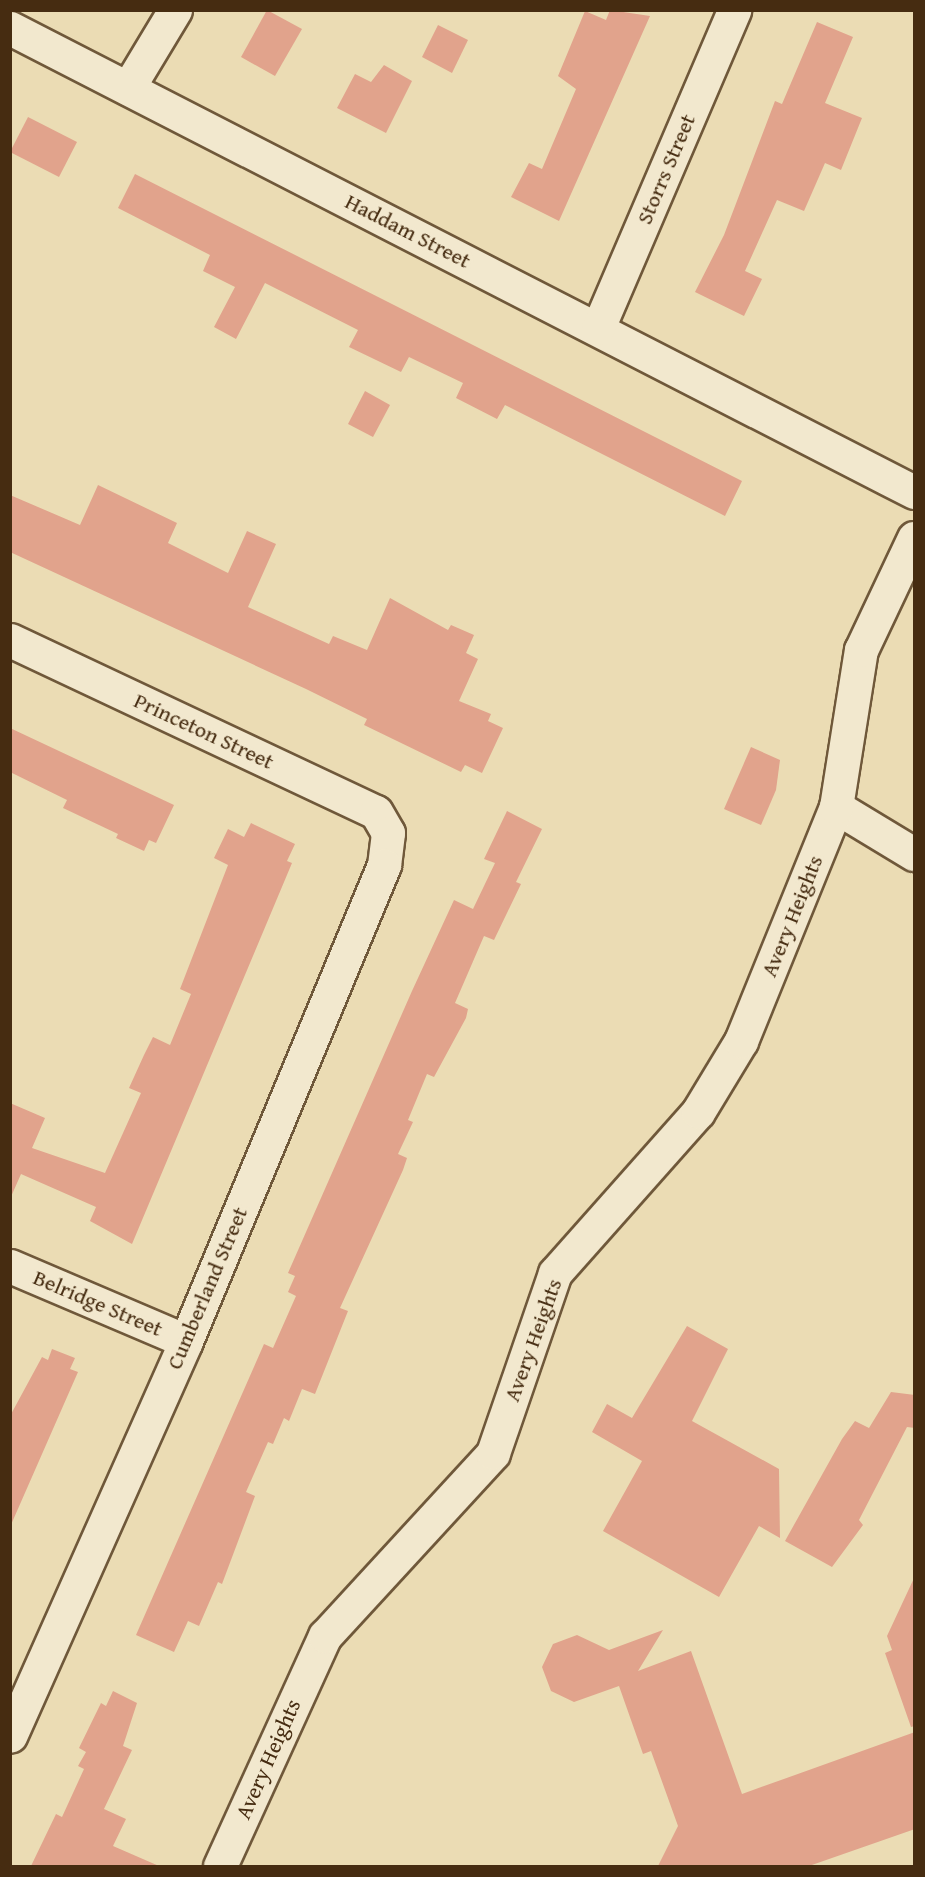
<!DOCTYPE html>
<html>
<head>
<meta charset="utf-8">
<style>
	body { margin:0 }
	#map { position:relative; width:925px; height:1877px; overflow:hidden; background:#ebdcb4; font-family:"Gentium Book Plus",serif }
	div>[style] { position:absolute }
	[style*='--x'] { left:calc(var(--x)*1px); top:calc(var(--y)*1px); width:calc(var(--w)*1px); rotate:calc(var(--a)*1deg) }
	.building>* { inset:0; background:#e1a38c }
	.roads { filter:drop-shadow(2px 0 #6f583a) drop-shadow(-2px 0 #6f583a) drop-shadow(0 2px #6f583a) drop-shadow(0 -2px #6f583a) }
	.minor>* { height:33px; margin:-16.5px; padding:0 16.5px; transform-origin:16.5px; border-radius:16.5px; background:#f2e8ce }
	span { translate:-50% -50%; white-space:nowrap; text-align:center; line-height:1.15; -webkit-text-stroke:6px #f2e8ce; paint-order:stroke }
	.street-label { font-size:22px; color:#462c11 }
	.frame { position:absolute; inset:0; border:12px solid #462c11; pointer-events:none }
</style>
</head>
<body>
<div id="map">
	<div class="building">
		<div style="clip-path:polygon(267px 10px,302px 29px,275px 76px,241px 57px)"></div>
		<div style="clip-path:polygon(610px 10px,650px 16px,559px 221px,511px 197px,529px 163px,542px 169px,576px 89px,558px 76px,585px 11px,606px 20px)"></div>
		<div style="clip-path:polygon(817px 22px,853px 37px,825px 103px,862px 118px,841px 170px,825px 163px,804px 211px,777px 200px,745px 271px,762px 279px,744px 316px,695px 292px,724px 235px,775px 101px,782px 104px)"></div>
		<div style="clip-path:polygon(438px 25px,468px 40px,452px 73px,422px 57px)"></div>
		<div style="clip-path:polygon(384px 65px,412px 81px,386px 133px,337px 108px,355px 74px,371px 82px)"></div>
		<div style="clip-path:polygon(28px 117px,77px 142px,59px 177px,10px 152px)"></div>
		<div style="clip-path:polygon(135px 174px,742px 481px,725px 516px,505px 405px,497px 419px,456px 398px,463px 383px,409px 357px,401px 372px,349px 347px,358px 330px,265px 283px,236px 339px,214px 327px,235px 287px,203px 271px,210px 255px,118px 208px)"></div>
		<div style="clip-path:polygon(365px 391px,390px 405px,373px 437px,348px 424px)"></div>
		<div style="clip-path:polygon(98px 485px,177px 523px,168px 543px,228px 573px,247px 531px,276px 544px,248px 607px,329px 644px,333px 636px,367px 650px,390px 598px,448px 630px,451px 625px,474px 635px,466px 653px,478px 659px,459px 701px,491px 714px,488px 721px,503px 728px,482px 773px,465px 765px,461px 772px,364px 725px,367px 719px,306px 689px,10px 552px,10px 495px,80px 525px)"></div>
		<div style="clip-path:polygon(10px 728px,174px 805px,156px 843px,149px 840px,144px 851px,116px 838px,118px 834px,63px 808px,67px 800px,10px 772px)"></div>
		<div style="clip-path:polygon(751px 747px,780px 760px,776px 790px,761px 825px,724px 809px)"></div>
		<div style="clip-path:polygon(507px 811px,542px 829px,516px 882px,521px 884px,494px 940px,484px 936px,455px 1003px,468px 1009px,466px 1018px,434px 1077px,427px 1074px,408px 1120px,413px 1122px,398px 1154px,407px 1158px,403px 1170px,340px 1308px,348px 1311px,315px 1394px,302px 1389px,289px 1421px,284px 1418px,273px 1444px,268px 1442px,246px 1492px,255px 1496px,222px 1584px,218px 1582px,199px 1626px,188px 1621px,174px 1652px,136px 1635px,264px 1344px,273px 1348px,296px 1296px,288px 1292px,295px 1276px,288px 1273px,412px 991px,454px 900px,473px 909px,495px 863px,484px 859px)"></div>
		<div style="clip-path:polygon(251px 823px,295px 844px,287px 861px,292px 863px,132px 1244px,90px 1221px,96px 1207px,21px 1174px,10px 1199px,10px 1103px,45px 1118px,32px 1148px,105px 1173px,141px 1093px,129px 1088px,144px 1055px,153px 1037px,170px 1045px,191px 994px,180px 989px,228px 865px,214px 858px,228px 829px,244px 837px)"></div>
		<div style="clip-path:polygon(687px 1326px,728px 1349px,692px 1421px,779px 1469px,780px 1538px,759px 1526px,719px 1597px,603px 1531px,642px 1461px,592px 1432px,607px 1404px,632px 1418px)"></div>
		<div style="clip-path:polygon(52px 1349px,75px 1358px,70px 1369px,78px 1372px,10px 1527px,10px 1416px,42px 1357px,48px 1360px)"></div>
		<div style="clip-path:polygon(891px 1392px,915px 1395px,915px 1428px,907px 1427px,859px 1520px,863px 1525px,832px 1567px,785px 1541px,842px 1439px,855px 1421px,869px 1428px)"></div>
		<div style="clip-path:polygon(915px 1576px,915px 1726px,911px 1727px,885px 1653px,892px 1650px,887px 1636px)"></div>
		<div style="clip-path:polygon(663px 1630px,638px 1671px,691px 1651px,742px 1794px,915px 1732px,915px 1829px,809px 1866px,658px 1866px,678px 1826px,651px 1751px,643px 1754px,619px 1686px,574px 1702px,551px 1691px,542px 1667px,553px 1644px,577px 1635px,609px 1650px)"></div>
		<div style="clip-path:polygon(113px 1691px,137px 1703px,123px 1746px,132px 1750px,104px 1809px,126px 1819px,113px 1846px,159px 1866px,31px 1866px,56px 1814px,62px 1817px,84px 1769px,78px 1766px,86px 1752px,79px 1748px,101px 1703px,106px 1706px)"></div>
	</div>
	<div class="roads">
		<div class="minor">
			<div style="--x:10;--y:28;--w:1016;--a:27.17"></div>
			<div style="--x:128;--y:88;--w:91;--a:-58.9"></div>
			<div style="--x:598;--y:328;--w:346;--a:-66.8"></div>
			<div style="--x:10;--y:640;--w:404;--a:25.2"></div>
			<div style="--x:376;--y:812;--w:24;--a:60"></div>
			<div style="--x:388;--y:833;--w:32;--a:97"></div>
			<div style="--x:384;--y:865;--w:516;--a:112.59"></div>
			<div style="--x:186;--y:1341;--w:432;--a:114"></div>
			<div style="--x:836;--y:807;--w:91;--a:31.1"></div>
			<div style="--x:10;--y:1266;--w:191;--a:23.1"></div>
			<div style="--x:220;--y:1866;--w:253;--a:-65.5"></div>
			<div style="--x:325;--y:1636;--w:248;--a:-47.4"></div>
			<div style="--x:493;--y:1453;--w:190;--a:-71"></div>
			<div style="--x:555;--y:1273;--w:215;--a:-48.4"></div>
			<div style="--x:698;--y:1112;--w:83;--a:-58.8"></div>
			<div style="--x:741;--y:1041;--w:253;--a:-67.9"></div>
			<div style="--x:836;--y:807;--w:159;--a:-81"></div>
			<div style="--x:861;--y:650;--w:124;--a:-64.7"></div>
		</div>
	</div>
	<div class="street-label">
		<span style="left:666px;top:169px;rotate:-67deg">Storrs Street</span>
		<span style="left:408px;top:231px;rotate:27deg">Haddam Street</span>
		<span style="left:204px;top:731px;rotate:25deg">Princeton Street</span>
		<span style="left:792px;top:916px;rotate:-68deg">Avery Heights</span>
		<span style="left:207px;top:1288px;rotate:-67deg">Cumberland Street</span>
		<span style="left:98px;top:1303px;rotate:23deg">Belridge Street</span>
		<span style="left:533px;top:1340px;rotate:-70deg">Avery Heights</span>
		<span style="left:268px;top:1759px;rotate:-66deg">Avery Heights</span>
	</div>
	<div class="frame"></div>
</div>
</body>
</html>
